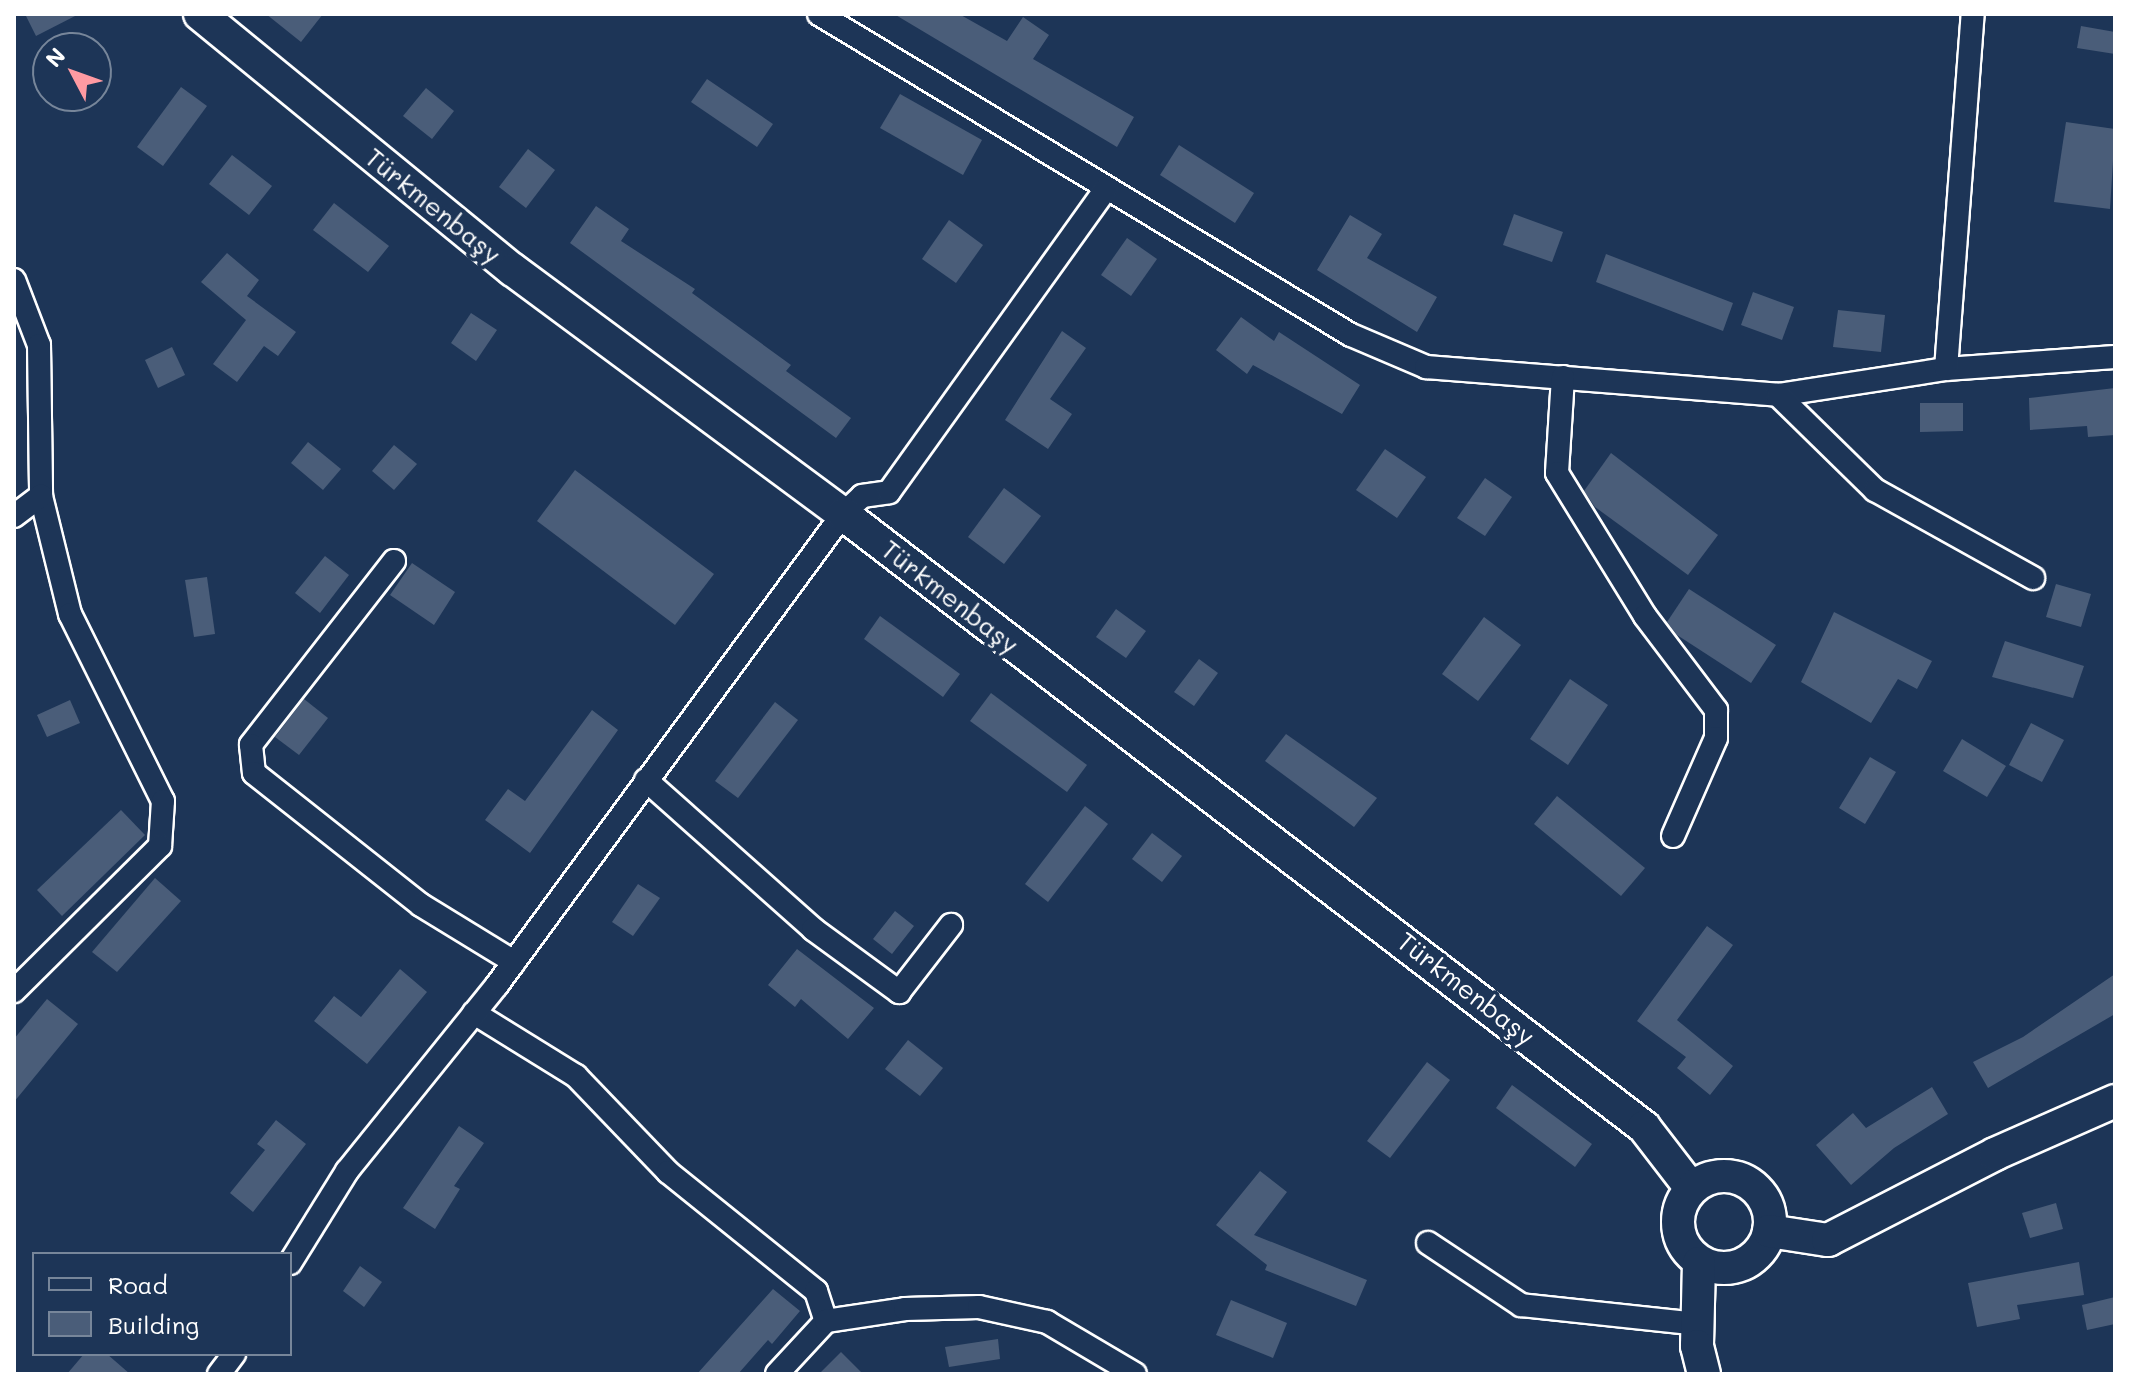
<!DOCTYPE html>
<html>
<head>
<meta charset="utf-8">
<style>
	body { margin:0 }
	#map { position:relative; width:2129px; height:1388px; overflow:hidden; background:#1d3557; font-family:Mali,sans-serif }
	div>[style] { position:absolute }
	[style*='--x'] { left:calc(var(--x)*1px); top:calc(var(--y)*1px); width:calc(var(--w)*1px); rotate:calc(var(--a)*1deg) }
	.building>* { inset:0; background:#4a5d79 }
	.roads { filter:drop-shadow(2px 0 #fff) drop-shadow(-2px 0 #fff) drop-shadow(0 2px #fff) drop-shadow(0 -2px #fff) }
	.street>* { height:22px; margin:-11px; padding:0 11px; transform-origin:11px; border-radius:11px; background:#1d3557 }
	.secondary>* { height:32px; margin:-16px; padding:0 16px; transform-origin:16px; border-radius:16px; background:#1d3557 }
	.secondary>.ring { margin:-16px; padding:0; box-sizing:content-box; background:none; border:32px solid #1d3557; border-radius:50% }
	span { translate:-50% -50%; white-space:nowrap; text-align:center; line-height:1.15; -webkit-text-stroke:8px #1d3557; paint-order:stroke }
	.street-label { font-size:26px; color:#fff }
	.frame { position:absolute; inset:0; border:16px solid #fff; pointer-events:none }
	.legend { position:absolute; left:32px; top:1252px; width:260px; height:104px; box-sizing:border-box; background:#1d3557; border:2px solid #77869a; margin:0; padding:10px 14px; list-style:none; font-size:24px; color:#fff }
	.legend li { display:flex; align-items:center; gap:16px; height:40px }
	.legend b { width:40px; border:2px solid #77869a }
	.north { position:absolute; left:32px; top:32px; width:80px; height:80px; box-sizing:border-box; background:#1d3557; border:2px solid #77869a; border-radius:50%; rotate:311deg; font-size:22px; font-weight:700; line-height:32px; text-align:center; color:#fff }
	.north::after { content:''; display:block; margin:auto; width:28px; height:36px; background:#ff9aa2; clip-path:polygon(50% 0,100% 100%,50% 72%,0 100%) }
</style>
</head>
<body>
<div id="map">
	<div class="building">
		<div style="clip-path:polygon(25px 14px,79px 14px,36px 36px)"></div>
		<div style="clip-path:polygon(266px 14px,323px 14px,301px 42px)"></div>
		<div style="clip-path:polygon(894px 14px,959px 14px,1007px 41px,1023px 17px,1049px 35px,1033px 59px,1134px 117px,1117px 147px)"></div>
		<div style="clip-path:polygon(2081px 26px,2115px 32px,2115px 54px,2077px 48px)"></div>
		<div style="clip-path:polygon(707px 79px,773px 124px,757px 147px,691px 102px)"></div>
		<div style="clip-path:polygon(181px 87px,207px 106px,163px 166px,137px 147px)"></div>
		<div style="clip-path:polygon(426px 88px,454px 111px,432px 139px,403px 116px)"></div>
		<div style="clip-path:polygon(900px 94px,982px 140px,963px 175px,880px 128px)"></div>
		<div style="clip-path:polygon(2066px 122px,2115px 129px,2110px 209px,2054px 202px)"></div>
		<div style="clip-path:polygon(1179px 145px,1254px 193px,1235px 223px,1160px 175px)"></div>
		<div style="clip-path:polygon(528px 149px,555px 170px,526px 208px,499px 187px)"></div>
		<div style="clip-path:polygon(232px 155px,272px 186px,249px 215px,209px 184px)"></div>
		<div style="clip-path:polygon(334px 203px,389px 246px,368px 272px,313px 230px)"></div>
		<div style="clip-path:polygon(596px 206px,629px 229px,621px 241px,695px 289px,692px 293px,791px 365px,786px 371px,851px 418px,836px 438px,570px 243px)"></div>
		<div style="clip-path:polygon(1514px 214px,1563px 232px,1552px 262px,1503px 245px)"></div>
		<div style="clip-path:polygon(1350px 215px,1382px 234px,1367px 258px,1437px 297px,1417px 332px,1317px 270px)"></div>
		<div style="clip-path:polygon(949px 220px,983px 245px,956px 283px,922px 259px)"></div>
		<div style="clip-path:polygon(1127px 238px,1157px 259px,1131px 296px,1101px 275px)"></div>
		<div style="clip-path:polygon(227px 253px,259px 280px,247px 296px,296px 332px,278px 356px,264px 346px,237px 382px,213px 364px,246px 320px,201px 282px)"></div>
		<div style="clip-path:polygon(1606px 254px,1733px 303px,1723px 331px,1596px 282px)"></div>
		<div style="clip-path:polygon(1753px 292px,1794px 307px,1782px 340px,1741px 325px)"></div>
		<div style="clip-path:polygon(1838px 310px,1885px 315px,1881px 352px,1833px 347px)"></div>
		<div style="clip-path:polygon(471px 313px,497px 330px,476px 361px,451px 343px)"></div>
		<div style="clip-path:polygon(1241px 317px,1274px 341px,1279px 332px,1360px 385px,1342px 414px,1253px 365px,1247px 374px,1216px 350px)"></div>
		<div style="clip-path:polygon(1062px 331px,1086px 348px,1050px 399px,1072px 414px,1048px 449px,1005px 420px)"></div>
		<div style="clip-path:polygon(172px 347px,185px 375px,158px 388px,145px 360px)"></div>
		<div style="clip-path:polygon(2115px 388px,2115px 435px,2088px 437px,2087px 426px,2030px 430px,2029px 398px)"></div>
		<div style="clip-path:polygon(1920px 403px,1963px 403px,1963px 431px,1920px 432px)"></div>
		<div style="clip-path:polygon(308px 442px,341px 469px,323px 490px,291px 463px)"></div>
		<div style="clip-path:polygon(394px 445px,417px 464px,394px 490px,372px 471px)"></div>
		<div style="clip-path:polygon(1385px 449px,1426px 477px,1397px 518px,1356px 490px)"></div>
		<div style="clip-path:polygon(1611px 453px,1718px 535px,1688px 575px,1595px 507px,1584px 491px)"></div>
		<div style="clip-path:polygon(575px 470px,714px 574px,675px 625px,537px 521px)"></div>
		<div style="clip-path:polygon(1485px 478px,1512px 497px,1485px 536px,1457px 518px)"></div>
		<div style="clip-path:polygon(1004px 488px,1041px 516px,1004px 564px,968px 537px)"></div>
		<div style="clip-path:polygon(325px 556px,349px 575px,320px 613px,295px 593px)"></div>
		<div style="clip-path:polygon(412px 563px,455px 592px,434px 625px,390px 595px)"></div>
		<div style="clip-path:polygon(207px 577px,215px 634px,194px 637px,185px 580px)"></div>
		<div style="clip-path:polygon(2056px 584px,2091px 594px,2081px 627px,2046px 617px)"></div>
		<div style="clip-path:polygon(1689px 589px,1776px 645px,1751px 683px,1677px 635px,1667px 622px)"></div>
		<div style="clip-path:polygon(1116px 609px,1146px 631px,1126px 658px,1096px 637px)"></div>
		<div style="clip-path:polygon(1834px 612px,1932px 661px,1917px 689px,1898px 679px,1871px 723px,1801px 682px)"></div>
		<div style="clip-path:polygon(880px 616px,960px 674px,943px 697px,864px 639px)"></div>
		<div style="clip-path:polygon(1484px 617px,1521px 645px,1478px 701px,1442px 674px)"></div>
		<div style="clip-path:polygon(2005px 641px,2084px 666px,2073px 698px,1992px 677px)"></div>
		<div style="clip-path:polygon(1199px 659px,1218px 673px,1194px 706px,1174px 692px)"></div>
		<div style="clip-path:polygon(1570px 679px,1608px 705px,1568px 765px,1530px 739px)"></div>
		<div style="clip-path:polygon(991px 693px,1087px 765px,1067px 792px,970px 721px)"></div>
		<div style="clip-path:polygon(304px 699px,328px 718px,299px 755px,275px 737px)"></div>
		<div style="clip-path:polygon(70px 700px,80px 723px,47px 737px,37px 715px)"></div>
		<div style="clip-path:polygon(775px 702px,798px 720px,738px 798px,715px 781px)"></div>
		<div style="clip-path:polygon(592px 710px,618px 730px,530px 853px,485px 820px,508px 789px,525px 801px)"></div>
		<div style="clip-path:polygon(2031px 723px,2064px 740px,2042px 782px,2009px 765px)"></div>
		<div style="clip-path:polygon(1286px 734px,1377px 798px,1354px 827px,1265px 761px)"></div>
		<div style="clip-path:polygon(1962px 739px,2006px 766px,1987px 797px,1943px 771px)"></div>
		<div style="clip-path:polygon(1870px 757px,1896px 772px,1865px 824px,1839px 808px)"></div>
		<div style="clip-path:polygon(1557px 796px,1645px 868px,1621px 896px,1534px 824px)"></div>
		<div style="clip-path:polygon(1085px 806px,1108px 824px,1048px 902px,1025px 884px)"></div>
		<div style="clip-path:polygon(121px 810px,145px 835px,62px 916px,37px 890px)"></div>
		<div style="clip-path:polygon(1152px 833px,1182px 856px,1162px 882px,1132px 859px)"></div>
		<div style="clip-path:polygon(155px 878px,181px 901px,117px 972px,92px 952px)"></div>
		<div style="clip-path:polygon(638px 884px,660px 898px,633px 936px,612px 922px)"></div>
		<div style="clip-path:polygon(895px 911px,914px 926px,892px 954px,873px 939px)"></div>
		<div style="clip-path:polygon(1707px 926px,1733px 945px,1677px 1020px,1733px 1066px,1710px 1095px,1677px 1068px,1686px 1057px,1637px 1021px)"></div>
		<div style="clip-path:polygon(797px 949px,874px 1008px,848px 1039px,801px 999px,795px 1007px,768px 985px)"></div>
		<div style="clip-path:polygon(400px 969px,427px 992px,367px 1064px,314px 1021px,334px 996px,361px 1017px)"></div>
		<div style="clip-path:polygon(2115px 974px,2115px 1014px,1988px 1088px,1973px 1062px,2023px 1037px)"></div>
		<div style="clip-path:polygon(47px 999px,78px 1024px,14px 1102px,14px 1039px)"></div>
		<div style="clip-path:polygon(908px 1040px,943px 1068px,920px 1096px,885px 1069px)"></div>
		<div style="clip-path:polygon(1427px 1062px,1450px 1080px,1390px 1158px,1367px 1141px)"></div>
		<div style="clip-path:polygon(1512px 1085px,1592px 1144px,1575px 1167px,1496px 1108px)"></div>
		<div style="clip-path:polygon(1932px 1087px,1948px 1114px,1894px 1148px,1851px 1185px,1816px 1145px,1853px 1113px,1866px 1128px)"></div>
		<div style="clip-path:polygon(276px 1120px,306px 1144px,253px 1212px,230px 1193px,265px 1150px,257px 1144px)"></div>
		<div style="clip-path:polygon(459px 1126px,484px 1143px,454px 1186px,460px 1189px,435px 1229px,403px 1208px)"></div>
		<div style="clip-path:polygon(1260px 1171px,1287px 1192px,1254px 1235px,1367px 1280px,1356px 1306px,1265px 1270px,1267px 1265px,1216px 1225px)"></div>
		<div style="clip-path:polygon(2056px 1203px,2063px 1229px,2030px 1238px,2022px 1213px)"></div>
		<div style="clip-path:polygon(2079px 1262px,2084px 1295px,2017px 1305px,2020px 1319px,1977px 1327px,1968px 1283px)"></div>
		<div style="clip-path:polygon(360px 1266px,382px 1282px,364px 1307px,343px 1291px)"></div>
		<div style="clip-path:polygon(773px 1289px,800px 1311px,772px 1344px,768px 1340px,738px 1374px,697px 1374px)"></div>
		<div style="clip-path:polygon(2115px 1297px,2115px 1324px,2087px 1330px,2082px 1305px)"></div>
		<div style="clip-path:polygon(1231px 1300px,1287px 1323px,1273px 1358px,1216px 1335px)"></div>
		<div style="clip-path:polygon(998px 1339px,1000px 1359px,949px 1367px,945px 1347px)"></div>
		<div style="clip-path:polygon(841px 1352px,863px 1374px,819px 1374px)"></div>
		<div style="clip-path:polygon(84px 1354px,107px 1354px,130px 1374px,67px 1374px)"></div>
	</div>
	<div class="roads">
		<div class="street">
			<div style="--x:819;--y:14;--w:621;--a:31.11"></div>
			<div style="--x:1351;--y:335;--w:82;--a:23.1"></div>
			<div style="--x:1426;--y:367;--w:353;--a:4.5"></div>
			<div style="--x:1778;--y:395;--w:170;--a:-8.8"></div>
			<div style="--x:1946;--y:369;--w:169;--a:-4.1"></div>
			<div style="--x:14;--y:280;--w:70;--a:69"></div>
			<div style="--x:39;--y:345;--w:151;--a:89.2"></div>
			<div style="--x:41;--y:496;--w:122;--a:76.2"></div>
			<div style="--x:70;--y:614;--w:209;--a:63.6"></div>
			<div style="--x:163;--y:801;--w:45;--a:93.8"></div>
			<div style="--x:160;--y:846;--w:206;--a:135.2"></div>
			<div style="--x:1946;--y:369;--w:356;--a:-85.7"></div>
			<div style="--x:1563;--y:377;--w:96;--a:93.6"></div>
			<div style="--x:1557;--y:473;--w:168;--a:58.4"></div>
			<div style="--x:1645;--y:616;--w:118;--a:52.9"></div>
			<div style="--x:1716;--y:710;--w:28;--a:90"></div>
			<div style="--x:1716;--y:738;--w:107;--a:113.7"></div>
			<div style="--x:1778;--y:395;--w:136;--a:44.4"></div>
			<div style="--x:1875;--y:490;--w:181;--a:29.1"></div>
			<div style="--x:14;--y:516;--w:34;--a:-37"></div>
			<div style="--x:394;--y:561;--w:233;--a:127.9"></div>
			<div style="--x:251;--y:745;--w:28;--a:84"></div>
			<div style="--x:254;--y:773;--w:213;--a:38.3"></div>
			<div style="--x:421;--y:905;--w:109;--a:31.5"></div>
			<div style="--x:646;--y:780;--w:224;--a:41.7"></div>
			<div style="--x:813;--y:929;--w:107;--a:36.2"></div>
			<div style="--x:899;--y:992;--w:85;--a:-52.2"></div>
			<div style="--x:474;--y:1013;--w:120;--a:31.7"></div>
			<div style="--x:576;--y:1076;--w:133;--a:46.2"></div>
			<div style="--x:668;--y:1172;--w:190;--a:38.8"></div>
			<div style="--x:816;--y:1291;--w:32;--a:72"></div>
			<div style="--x:826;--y:1321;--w:72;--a:132.8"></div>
			<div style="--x:1428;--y:1243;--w:112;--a:33.7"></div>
			<div style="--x:1521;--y:1305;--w:178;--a:6.1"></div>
			<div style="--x:290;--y:1263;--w:108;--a:-58.2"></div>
			<div style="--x:347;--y:1171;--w:239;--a:-51.1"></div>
			<div style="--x:497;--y:985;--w:584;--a:-53.7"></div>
			<div style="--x:843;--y:514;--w:26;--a:-43"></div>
			<div style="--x:862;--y:496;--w:27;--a:-8"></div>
			<div style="--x:889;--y:492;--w:373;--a:-54.4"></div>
			<div style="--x:826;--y:1321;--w:80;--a:-8.6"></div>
			<div style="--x:905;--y:1309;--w:74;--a:-1.5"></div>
			<div style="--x:979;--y:1307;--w:70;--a:12.4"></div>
			<div style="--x:1047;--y:1322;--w:102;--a:30.6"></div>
			<div style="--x:219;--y:1374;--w:25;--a:-53"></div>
		</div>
		<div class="secondary">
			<div style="--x:200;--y:14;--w:404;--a:39.3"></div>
			<div style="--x:513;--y:270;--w:410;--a:36.5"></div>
			<div style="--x:843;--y:514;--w:1009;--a:37.43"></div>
			<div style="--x:1644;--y:1127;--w:77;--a:52.4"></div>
			<div class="ring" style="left:1678px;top:1176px;width:60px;height:60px"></div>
			<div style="--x:1769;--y:1231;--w:60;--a:8.7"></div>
			<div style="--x:1828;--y:1240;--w:188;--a:-27.2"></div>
			<div style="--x:1995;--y:1154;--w:131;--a:-23.8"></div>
			<div style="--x:1699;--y:1263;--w:83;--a:91.4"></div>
			<div style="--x:1697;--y:1346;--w:29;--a:76"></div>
		</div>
	</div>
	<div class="street-label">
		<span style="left:433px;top:206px;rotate:39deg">Türkmenbaşy</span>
		<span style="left:950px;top:597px;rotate:38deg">Türkmenbaşy</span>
		<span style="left:1466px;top:989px;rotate:38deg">Türkmenbaşy</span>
	</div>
	<div class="frame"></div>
	<ul class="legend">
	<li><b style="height:10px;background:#1d3557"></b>Road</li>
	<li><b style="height:22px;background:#4a5d79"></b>Building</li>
	</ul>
	<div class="north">N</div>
</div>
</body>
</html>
